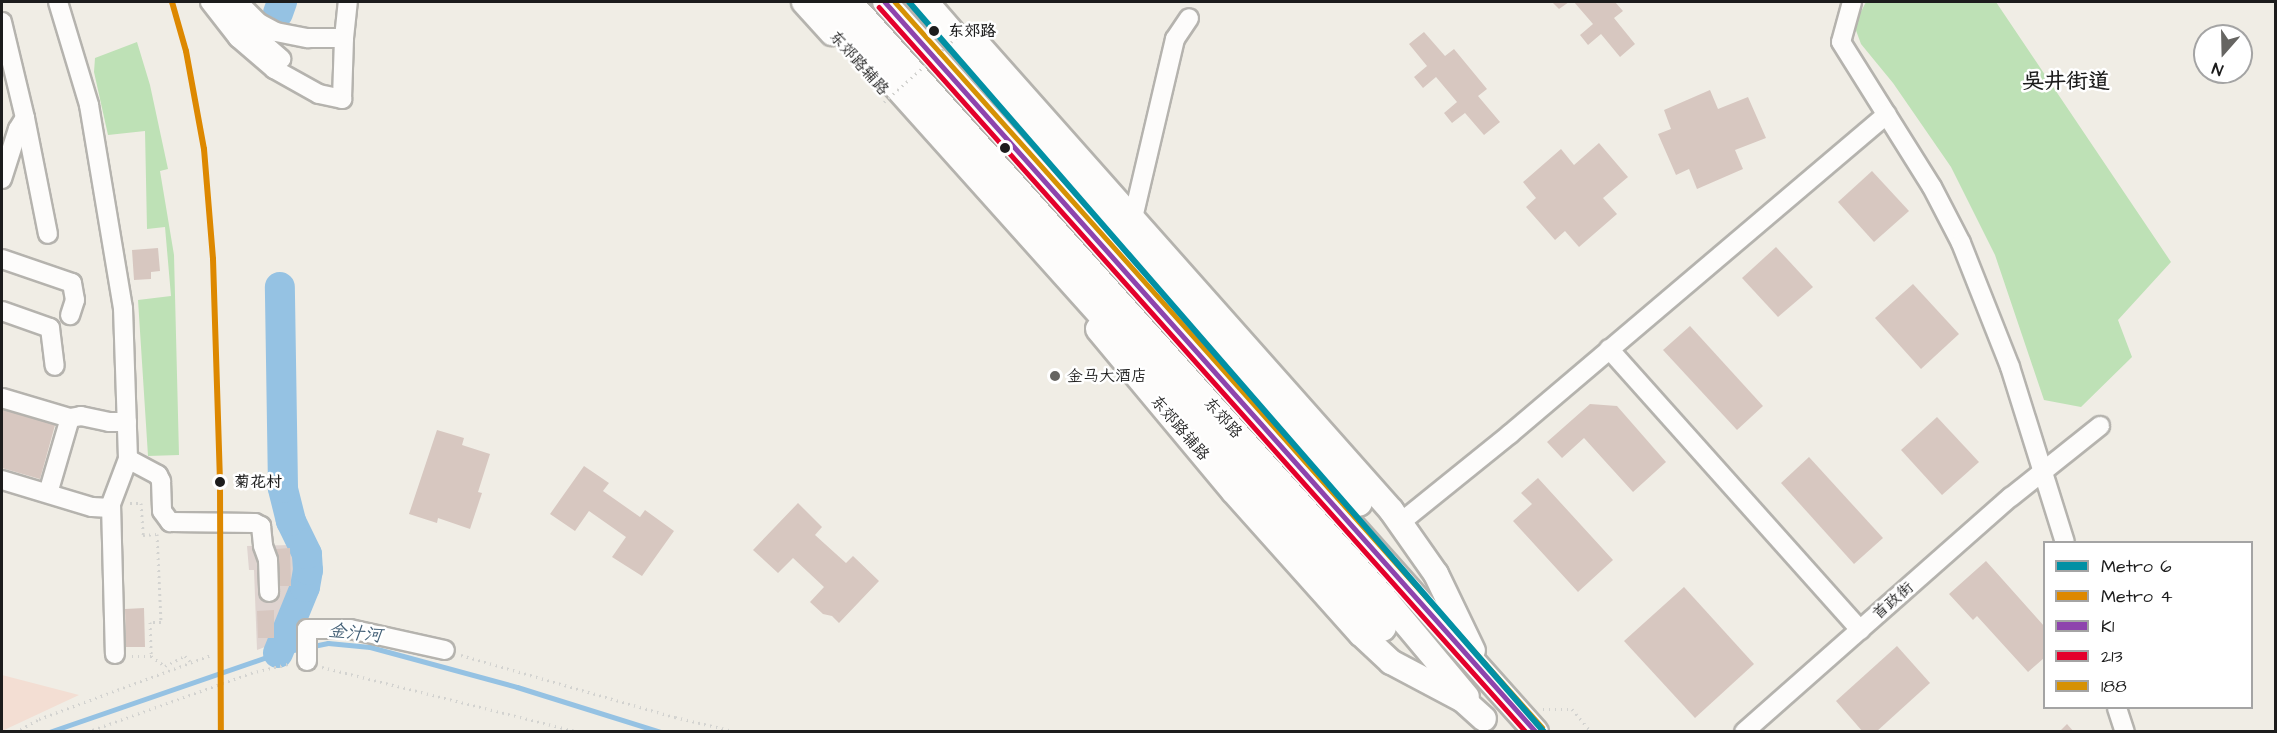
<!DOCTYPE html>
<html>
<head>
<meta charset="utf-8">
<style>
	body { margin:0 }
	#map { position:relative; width:2277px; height:733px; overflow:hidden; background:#f0ede5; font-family:"Architects Daughter","LXGW WenKai TC",sans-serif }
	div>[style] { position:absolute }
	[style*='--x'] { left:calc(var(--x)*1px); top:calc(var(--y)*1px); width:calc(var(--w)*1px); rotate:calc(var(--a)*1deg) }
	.built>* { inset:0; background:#f3ded3 }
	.industrial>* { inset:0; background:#dfd4d0 }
	.green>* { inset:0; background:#bee1b6 }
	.stream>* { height:5px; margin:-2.5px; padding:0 2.5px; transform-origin:2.5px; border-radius:2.5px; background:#95c2e3 }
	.river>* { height:30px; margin:-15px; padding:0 15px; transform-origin:15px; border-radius:15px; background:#95c2e3 }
	.building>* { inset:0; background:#d7c7c0 }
	.path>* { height:3px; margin-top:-1.5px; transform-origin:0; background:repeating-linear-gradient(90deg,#d3d3d0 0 1.5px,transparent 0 6px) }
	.roads { filter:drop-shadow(2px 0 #b5b3ae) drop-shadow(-2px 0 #b5b3ae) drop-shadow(0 2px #b5b3ae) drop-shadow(0 -2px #b5b3ae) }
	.minor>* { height:18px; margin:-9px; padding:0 9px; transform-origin:9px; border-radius:9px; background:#fdfcfb }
	.major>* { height:24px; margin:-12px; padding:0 12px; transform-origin:12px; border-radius:12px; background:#fdfcfb }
	.highway>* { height:27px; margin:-13.5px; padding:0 13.5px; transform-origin:13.5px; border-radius:13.5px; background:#fdfcfb }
	.path-bridge>* { height:3px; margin-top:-1.5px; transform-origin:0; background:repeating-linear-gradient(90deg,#d3d3d0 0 1.5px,transparent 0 6px) }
	.bus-1>* { height:4.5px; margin:-2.25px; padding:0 2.25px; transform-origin:2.25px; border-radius:2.25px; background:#8e44ad }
	.bus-2>* { height:4.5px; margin:-2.25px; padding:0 2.25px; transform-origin:2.25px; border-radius:2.25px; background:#e4002b }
	.bus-3>* { height:4.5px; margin:-2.25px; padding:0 2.25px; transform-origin:2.25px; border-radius:2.25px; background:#d69104 }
	.metro-1>* { height:6px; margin:-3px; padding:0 3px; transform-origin:3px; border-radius:3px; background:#0290a4 }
	.metro-2>* { height:6px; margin:-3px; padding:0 3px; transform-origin:3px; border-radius:3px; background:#d80 }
	.dots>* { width:16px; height:16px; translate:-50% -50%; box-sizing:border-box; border:3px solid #fff; border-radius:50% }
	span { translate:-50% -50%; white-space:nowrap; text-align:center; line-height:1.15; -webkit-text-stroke:5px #fff; paint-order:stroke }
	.stop-label { font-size:16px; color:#1c1c1c; font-weight:700 }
	.left { translate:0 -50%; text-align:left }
	.street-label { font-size:16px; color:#1c1c1c }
	.poi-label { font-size:16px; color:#1c1c1c }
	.water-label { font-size:18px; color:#415e75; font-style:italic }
	.district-label { font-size:22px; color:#1c1c1c; font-weight:700 }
	.frame { position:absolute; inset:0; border:3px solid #1c1c1c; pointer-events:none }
	.legend { position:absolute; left:2043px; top:541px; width:210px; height:168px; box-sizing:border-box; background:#fff; border:2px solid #a4a4a4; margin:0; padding:8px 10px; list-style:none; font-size:18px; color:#1c1c1c }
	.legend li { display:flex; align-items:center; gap:12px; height:30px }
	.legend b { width:30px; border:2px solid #a4a4a4 }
	.north { position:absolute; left:2193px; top:24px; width:60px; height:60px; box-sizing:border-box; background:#fff; border:2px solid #a4a4a4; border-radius:50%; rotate:200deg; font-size:16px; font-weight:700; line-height:24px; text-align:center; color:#1c1c1c }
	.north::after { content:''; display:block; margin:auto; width:21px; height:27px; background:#666562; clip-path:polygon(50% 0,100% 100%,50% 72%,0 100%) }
</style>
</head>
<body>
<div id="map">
	<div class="built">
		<div style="clip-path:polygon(2px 675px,79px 695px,2px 731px)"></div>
	</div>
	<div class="industrial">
		<div style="clip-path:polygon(293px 545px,298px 564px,295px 589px,275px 637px,265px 647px,257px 650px,254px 570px,249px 570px,247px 546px)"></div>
	</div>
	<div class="green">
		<div style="clip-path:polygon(1866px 2px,1996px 2px,2171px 262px,2118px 320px,2132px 357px,2081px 407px,2044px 400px,1995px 255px,1951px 167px,1893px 83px,1861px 44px,1854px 25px)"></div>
		<div style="clip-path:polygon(137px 42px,150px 85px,168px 169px,160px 171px,174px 255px,179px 455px,148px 456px,138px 300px,171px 296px,165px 227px,147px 229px,145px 131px,108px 135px,94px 72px,95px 58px)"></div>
	</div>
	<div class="stream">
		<div style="--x:49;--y:732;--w:242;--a:-19"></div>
		<div style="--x:278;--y:653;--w:51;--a:-11.3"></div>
		<div style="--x:328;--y:643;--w:42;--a:5.4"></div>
		<div style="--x:370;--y:647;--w:152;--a:15.2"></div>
		<div style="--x:517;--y:687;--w:151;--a:17.4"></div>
	</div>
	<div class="river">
		<div style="--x:278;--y:13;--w:12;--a:-70"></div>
		<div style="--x:278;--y:653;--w:71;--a:-67.8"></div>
		<div style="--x:305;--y:587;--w:17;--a:-80"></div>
		<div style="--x:308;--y:570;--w:16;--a:-94"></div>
		<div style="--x:307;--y:554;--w:37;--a:-116"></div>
		<div style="--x:291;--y:521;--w:34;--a:-104"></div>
		<div style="--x:283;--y:488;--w:201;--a:-90.9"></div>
	</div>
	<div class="building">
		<div style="clip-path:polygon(1552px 2px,1569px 2px,1559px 9px)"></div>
		<div style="clip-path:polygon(1574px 2px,1615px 2px,1623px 11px,1614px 18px,1635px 44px,1620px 57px,1601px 34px,1588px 45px,1580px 35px,1593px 24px)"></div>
		<div style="clip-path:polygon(1424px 32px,1445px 56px,1454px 49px,1487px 89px,1478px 96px,1500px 122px,1484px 135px,1465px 113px,1452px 123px,1444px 113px,1457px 102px,1436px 77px,1423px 88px,1414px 77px,1427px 66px,1409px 44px)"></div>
		<div style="clip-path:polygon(1710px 90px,1718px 109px,1748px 97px,1766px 138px,1735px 150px,1743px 169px,1697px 189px,1689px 169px,1676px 175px,1658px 134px,1671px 129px,1664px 110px)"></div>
		<div style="clip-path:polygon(1599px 143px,1628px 177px,1603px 198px,1617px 214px,1579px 247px,1565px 231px,1555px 240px,1526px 207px,1536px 198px,1523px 182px,1561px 149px,1574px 165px)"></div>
		<div style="clip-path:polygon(1872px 171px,1909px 211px,1874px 242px,1838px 202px)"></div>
		<div style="clip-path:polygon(1776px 247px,1813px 287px,1778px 317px,1742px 278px)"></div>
		<div style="clip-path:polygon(158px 248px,160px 271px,151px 272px,151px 279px,134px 280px,132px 250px)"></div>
		<div style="clip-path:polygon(1913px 284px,1959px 334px,1921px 369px,1875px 318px)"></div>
		<div style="clip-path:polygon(1690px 326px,1763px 406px,1737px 430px,1663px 350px)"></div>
		<div style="clip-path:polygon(2px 402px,57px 418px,40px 479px,2px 468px)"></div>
		<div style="clip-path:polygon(1590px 404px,1617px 406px,1666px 462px,1633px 492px,1584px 438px,1562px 458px,1547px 442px)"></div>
		<div style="clip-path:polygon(1937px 417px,1979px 462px,1942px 495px,1901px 450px)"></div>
		<div style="clip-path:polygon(437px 430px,464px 438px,462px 445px,490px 454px,478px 492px,482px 493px,470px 529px,438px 518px,437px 523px,409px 514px)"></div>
		<div style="clip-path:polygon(1809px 457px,1883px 538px,1854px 564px,1781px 483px)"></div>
		<div style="clip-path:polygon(584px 466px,609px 483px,603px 491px,640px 517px,645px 510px,674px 531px,642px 576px,612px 557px,626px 537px,589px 511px,575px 531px,550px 514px)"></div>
		<div style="clip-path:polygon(1538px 478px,1613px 560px,1578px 592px,1513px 521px,1532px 504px,1521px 493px)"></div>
		<div style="clip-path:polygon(798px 503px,822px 527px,815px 535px,846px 563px,853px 556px,879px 581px,839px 623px,832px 616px,823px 614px,810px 602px,824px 587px,793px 558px,778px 573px,753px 550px)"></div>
		<div style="clip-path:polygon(290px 548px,291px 586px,277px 586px,276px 549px)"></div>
		<div style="clip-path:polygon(1986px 561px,2044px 626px,2044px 658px,2028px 672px,1977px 616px,1973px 620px,1949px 594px)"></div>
		<div style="clip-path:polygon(1684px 587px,1754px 664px,1695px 718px,1624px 641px)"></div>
		<div style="clip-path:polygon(144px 608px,145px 647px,126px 647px,125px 609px)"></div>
		<div style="clip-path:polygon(274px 610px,274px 638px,258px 638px,257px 611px)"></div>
		<div style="clip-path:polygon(1897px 646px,1930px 683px,1876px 732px,1863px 732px,1836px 701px)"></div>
		<div style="clip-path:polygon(2067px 724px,2074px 732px,2059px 732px)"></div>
	</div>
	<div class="path">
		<div style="--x:130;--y:503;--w:11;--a:0"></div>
		<div style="--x:141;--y:503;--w:32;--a:86"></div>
		<div style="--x:143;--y:535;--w:14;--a:-4"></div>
		<div style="--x:157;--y:534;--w:88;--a:87.4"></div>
		<div style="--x:161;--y:622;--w:11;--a:180"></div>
		<div style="--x:150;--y:622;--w:34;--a:88"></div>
		<div style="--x:151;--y:656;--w:20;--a:180"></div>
		<div style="--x:461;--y:655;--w:223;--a:16.2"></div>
		<div style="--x:675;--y:717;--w:64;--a:13.6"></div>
		<div style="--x:151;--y:656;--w:17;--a:36"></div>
		<div style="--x:165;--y:666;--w:22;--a:-27"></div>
		<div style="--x:185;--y:656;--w:7;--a:45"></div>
		<div style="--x:322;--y:667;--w:264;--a:14.2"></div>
		<div style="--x:1543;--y:709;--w:29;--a:0"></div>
		<div style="--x:1572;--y:709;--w:30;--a:50"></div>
		<div style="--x:15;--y:732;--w:27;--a:-28"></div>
		<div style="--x:39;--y:719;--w:184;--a:-20.4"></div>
		<div style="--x:87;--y:732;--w:174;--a:-19.8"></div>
		<div style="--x:251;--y:673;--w:42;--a:-13.7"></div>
	</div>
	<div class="roads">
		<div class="minor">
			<div style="--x:58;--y:2;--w:108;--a:73.2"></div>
			<div style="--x:89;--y:105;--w:206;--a:80.5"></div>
			<div style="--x:123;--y:308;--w:151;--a:88.1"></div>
			<div style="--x:128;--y:459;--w:48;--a:110.7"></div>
			<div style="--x:111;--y:504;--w:150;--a:88.5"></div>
			<div style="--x:210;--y:2;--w:46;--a:52.1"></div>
			<div style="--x:238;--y:38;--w:48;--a:40.7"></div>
			<div style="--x:274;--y:69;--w:51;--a:29.1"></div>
			<div style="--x:319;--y:94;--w:24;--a:12"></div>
			<div style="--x:342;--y:99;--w:61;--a:-88.1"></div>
			<div style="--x:344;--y:38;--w:36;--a:-84"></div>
			<div style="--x:229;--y:2;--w:43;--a:52.6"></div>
			<div style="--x:255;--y:36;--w:35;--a:41"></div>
			<div style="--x:1852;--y:2;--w:41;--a:105.4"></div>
			<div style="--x:1841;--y:42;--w:171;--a:57.9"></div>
			<div style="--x:1932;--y:187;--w:63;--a:62.6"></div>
			<div style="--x:1961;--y:243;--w:133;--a:68.4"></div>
			<div style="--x:2010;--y:367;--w:183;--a:72.6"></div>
			<div style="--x:244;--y:8;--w:21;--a:45"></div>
			<div style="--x:259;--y:23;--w:19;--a:28"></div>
			<div style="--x:276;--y:32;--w:33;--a:11"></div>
			<div style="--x:308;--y:38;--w:36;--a:0"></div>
			<div style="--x:2;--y:22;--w:99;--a:76.5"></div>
			<div style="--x:25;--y:118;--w:118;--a:78.8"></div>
			<div style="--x:2;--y:179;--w:52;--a:-72.3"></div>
			<div style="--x:18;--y:129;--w:13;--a:-58"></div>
			<div style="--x:1133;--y:218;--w:184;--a:-76.8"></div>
			<div style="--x:1175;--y:39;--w:25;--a:-56"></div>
			<div style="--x:2;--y:259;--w:74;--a:18.9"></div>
			<div style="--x:72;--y:283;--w:17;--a:80"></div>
			<div style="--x:75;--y:300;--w:16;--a:108"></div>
			<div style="--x:2;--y:311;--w:51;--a:19.5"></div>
			<div style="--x:50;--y:328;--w:38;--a:83"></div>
			<div style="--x:1609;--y:349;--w:377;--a:48.2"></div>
			<div style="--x:2;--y:398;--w:71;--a:16.4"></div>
			<div style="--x:70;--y:418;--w:78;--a:106.3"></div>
			<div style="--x:70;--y:418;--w:11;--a:-10"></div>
			<div style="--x:81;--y:416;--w:29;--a:12"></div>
			<div style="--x:109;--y:422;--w:18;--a:0"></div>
			<div style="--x:128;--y:459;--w:34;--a:28"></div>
			<div style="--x:158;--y:475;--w:7;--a:63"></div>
			<div style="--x:161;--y:481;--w:30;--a:88"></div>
			<div style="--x:162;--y:511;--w:14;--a:54"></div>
			<div style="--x:170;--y:522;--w:85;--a:0.7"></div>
			<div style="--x:255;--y:523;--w:7;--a:27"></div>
			<div style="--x:261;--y:526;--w:20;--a:84"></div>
			<div style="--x:263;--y:546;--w:15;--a:70"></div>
			<div style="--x:268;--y:560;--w:32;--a:88"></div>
			<div style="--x:2;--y:480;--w:94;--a:16.7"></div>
			<div style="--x:92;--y:507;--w:19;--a:3"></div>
			<div style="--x:1401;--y:522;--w:140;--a:-38.9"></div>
			<div style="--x:1510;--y:434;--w:494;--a:-40.3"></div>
			<div style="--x:307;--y:661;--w:32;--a:-90"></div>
			<div style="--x:307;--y:629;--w:43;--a:0"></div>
			<div style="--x:350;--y:629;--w:97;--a:12.5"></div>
			<div style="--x:2117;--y:708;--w:25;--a:72"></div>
			<div style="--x:1744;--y:732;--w:356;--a:-41.4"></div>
			<div style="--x:2011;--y:497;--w:114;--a:-38.6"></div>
		</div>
		<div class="major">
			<div style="--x:804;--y:2;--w:42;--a:47.9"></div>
			<div style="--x:850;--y:2;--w:803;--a:48.13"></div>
			<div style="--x:1386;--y:600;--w:126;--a:50.1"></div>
			<div style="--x:885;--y:2;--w:978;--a:48.27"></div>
			<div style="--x:981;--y:48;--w:618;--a:48.41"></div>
			<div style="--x:1391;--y:510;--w:78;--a:54.9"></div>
			<div style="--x:1436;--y:574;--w:85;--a:64.3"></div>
			<div style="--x:1098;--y:329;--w:211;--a:50.2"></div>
			<div style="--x:1233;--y:491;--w:192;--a:48.2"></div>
			<div style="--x:1361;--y:634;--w:41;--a:43"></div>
			<div style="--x:1391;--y:662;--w:81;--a:27.8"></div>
			<div style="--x:1463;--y:700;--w:28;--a:42"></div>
		</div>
		<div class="highway">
			<div style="--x:822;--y:2;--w:839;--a:48.14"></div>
			<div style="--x:924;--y:2;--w:662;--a:49.04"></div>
		</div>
	</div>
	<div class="path-bridge">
		<div style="--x:884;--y:102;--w:111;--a:-41.7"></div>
	</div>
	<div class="bus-1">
		<div style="--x:885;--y:2;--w:978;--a:48.27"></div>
	</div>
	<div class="bus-2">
		<div style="--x:879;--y:7;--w:972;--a:48.25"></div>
	</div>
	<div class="bus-3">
		<div style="--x:895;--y:2;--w:972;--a:48.25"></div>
	</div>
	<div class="metro-1">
		<div style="--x:909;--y:2;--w:968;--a:48.98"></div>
	</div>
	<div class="metro-2">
		<div style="--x:172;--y:2;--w:51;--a:74.1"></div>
		<div style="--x:186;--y:51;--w:100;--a:79.6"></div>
		<div style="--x:204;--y:149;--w:110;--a:85.3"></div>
		<div style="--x:213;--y:259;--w:226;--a:88.2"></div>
		<div style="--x:220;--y:485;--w:247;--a:89.8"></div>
	</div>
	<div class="dots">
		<div style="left:934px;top:31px;background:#1c1c1c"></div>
		<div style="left:1005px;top:148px;background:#1c1c1c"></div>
		<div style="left:1055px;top:376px;background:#666562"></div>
		<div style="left:220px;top:482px;background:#1c1c1c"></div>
	</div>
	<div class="stop-label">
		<span class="left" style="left:948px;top:31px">东郊路</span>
		<span class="left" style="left:234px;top:482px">菊花村</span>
	</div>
	<div class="street-label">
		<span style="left:859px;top:63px;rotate:48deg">东郊路辅路</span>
		<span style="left:1223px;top:418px;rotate:48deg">东郊路</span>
		<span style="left:1180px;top:428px;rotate:49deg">东郊路辅路</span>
		<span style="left:1893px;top:601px;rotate:-41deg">首政街</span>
	</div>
	<div class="poi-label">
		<span class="left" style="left:1067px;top:376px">金马大酒店</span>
	</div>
	<div class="water-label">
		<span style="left:355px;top:634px;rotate:6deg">金汁河</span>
	</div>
	<div class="district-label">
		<span style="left:2066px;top:82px">吴井街道</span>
	</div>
	<div class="frame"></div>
	<ul class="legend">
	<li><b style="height:8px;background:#0290a4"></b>Metro 6</li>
	<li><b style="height:8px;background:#d80"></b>Metro 4</li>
	<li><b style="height:8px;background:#8e44ad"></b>K1</li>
	<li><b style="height:8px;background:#e4002b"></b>213</li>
	<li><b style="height:8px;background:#d69104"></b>188</li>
	</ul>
	<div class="north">N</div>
</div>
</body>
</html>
